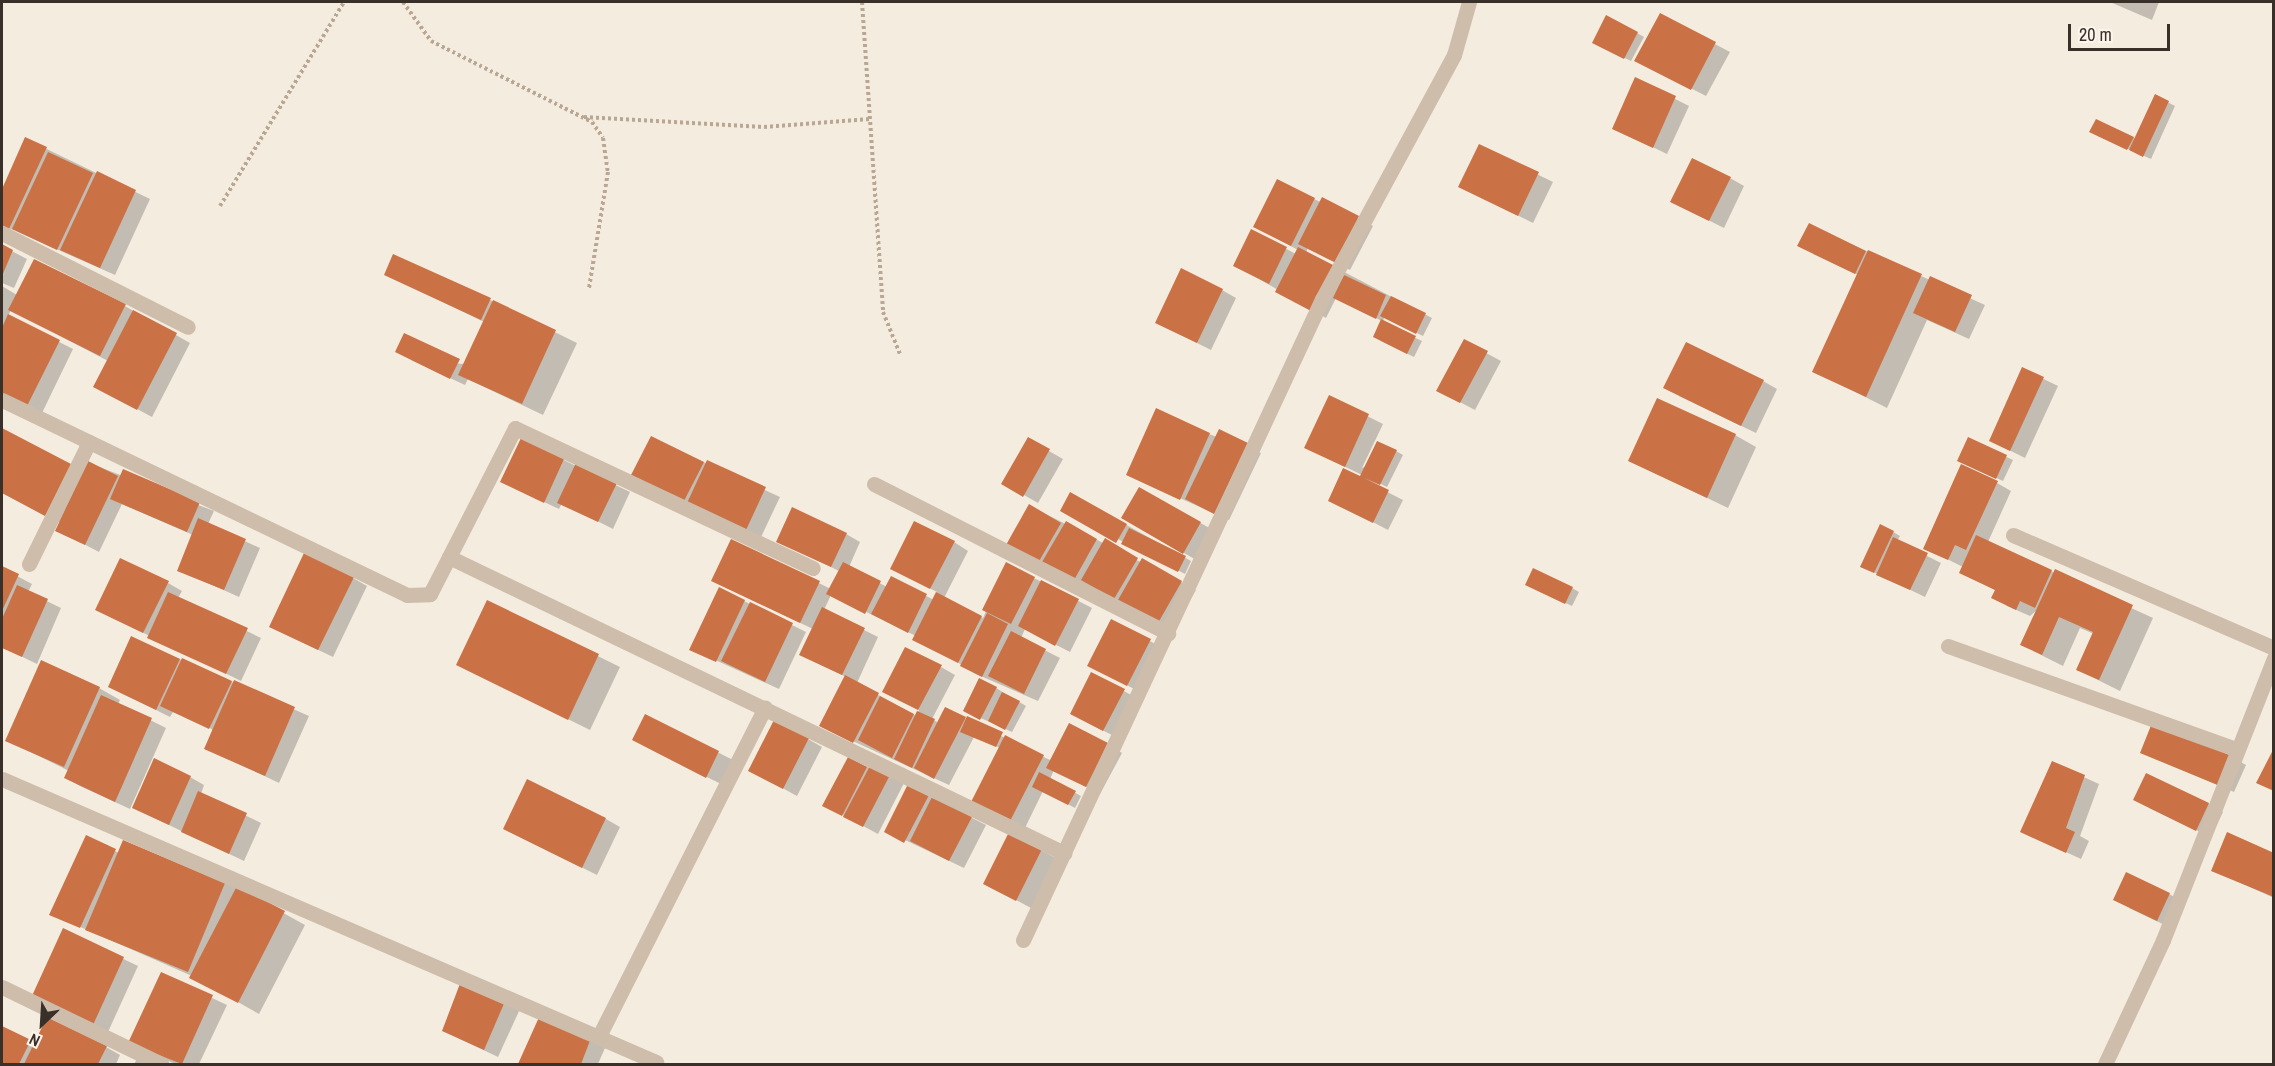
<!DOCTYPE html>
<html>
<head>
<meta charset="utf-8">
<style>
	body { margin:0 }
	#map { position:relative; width:2275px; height:1066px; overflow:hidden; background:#f4ecdf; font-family:"Archivo Narrow",sans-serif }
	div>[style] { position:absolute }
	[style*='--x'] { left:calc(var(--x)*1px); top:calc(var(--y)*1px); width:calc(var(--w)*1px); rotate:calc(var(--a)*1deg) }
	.shadow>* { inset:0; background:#0003 }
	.building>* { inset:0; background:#ca7146 }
	.path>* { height:4px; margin-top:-2px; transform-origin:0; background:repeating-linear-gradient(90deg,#b9a794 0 3px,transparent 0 6px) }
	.minor>* { height:15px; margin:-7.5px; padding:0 7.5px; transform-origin:7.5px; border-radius:7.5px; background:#cdbdaa }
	span { translate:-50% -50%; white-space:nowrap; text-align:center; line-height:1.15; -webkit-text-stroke:6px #fbf5ec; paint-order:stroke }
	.frame { position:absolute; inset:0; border:3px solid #3a302a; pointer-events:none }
	.north { position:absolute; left:12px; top:994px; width:60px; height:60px; -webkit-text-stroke:4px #fbf5ec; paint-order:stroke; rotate:205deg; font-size:16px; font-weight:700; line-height:24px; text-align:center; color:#3a302a }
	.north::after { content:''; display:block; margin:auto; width:21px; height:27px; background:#3a302a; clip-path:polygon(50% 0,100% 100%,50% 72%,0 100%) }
	.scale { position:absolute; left:2068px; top:24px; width:102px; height:27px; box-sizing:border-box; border:3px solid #3a302a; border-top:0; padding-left:8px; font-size:18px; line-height:21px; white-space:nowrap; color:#3a302a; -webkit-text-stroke:4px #fbf5ec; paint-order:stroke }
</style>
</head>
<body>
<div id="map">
	<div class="shadow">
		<div style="clip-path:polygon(2110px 2px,2159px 2px,2152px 20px)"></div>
		<div style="clip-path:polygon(1660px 15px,1730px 52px,1706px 96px,1651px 68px)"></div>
		<div style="clip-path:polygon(1637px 33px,1644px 37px,1631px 61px,1600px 46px)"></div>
		<div style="clip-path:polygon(1636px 79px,1689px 106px,1667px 154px,1613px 128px)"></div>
		<div style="clip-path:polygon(2156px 96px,2175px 106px,2151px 159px,2098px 136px,2096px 121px,2136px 139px)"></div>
		<div style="clip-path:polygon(26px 139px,150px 199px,115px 275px,2px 225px,2px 193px)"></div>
		<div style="clip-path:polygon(1480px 146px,1553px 182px,1533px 223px,1474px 194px)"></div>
		<div style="clip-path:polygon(1730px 178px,1744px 186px,1724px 228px,1672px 202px)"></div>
		<div style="clip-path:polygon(1314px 199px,1373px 226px,1350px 270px,1308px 248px,1306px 252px,1432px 318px,1423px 336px,1385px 317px,1382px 322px,1422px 341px,1414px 357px,1381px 341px,1382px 321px,1336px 298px,1326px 318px,1249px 273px,1252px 231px,1296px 254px,1298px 250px,1255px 227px)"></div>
		<div style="clip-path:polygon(1809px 225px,1985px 305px,1969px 339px,1927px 320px,1887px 408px,1814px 371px,1858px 275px,1813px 254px)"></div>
		<div style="clip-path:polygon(2px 246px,27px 259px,14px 288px,2px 283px)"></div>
		<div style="clip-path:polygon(386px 274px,490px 300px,577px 343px,543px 415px,468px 379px,465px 385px,411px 360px,465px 364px,484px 322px)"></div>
		<div style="clip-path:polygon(2px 286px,17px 295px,125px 306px,190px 343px,152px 417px,109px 394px,108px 361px,11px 310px,8px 316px,73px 349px,42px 413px,2px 393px)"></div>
		<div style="clip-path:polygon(1222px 290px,1236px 298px,1211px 350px,1171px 330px)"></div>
		<div style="clip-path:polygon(1464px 341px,1501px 361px,1475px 410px,1452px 398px)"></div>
		<div style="clip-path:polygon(2023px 369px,2058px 386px,2025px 458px,1991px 441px)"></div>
		<div style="clip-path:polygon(1763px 381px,1777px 389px,1756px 433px,1679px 396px)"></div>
		<div style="clip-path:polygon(1329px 397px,1383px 424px,1362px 468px,1396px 451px,1403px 455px,1387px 487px,1306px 448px)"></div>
		<div style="clip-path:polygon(2px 432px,84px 473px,89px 463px,214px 511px,208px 524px,260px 548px,239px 597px,179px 570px,193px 535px,122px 504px,99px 552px,57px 530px,61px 523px,2px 493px)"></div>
		<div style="clip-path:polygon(1209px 434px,1261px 453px,1229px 520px,1128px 475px)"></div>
		<div style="clip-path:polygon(1735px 435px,1756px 447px,1728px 508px,1630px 461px)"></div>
		<div style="clip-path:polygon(651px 438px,780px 497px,761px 537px,647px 482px)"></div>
		<div style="clip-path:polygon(1028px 439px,1063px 459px,1038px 503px,1003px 483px)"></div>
		<div style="clip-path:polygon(1969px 439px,2013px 460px,2003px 481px,1966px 464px)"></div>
		<div style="clip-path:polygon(522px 440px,630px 492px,613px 529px,562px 503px,559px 509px,516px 489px)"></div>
		<div style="clip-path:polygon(1344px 470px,1403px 500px,1388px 530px,1342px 506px)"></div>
		<div style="clip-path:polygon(1997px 483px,2011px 491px,1988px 542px,2153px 618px,2120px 691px,2078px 670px,2094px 634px,2080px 628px,2063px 666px,2043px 656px,2022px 644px,2038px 609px,2030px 616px,2007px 606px,1997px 591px,1961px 572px,1963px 567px,1925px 548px)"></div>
		<div style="clip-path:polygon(1139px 489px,1215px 531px,1198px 561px,1123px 518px)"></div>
		<div style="clip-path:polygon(1071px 494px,1191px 561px,1185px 574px,1062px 510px)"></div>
		<div style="clip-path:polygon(1030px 506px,1196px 590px,1173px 630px,1008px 544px)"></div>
		<div style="clip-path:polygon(1893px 532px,1900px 536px,1897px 541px,1941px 563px,1925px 597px,1869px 570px)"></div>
		<div style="clip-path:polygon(846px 534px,860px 542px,849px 567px,887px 587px,891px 578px,934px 600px,937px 592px,906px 576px,954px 542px,968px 551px,944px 598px,983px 618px,1007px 564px,1092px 608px,1070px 652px,1025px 629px,1021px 638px,1060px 658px,1038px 701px,976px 674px,916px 636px,831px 595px,824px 610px,878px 637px,857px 683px,916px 716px,919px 710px,898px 700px,941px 667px,955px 675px,932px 719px,939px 723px,946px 709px,1052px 761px,1108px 744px,1122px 753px,1100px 794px,1054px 770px,1050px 779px,1081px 796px,1075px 808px,1043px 791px,1025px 828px,987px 809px,1000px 748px,974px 737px,949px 785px,835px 733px,846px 677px,815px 662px,813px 629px,727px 588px,732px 541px,831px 589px,839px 571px,778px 541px)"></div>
		<div style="clip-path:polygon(2px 568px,32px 584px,28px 592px,61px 608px,37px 664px,2px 647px)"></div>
		<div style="clip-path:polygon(353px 578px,367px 586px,333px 657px,285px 634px)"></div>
		<div style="clip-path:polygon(168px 583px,182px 591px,178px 598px,261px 638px,241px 681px,111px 617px)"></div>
		<div style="clip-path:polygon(1533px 588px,1572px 588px,1579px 592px,1572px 606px)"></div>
		<div style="clip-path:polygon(720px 589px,806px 632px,779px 689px,691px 649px)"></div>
		<div style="clip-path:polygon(488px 602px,620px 667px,590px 730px,458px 665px)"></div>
		<div style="clip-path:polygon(132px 638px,309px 716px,279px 783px,206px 748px,213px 730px,203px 724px,173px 712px,170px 717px,124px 694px)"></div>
		<div style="clip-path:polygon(1150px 641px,1164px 649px,1142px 693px,1103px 673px)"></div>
		<div style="clip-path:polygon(99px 688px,120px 700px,118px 704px,166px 728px,130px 809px,80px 786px,66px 778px,69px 771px,7px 740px)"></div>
		<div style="clip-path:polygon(996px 688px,1026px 706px,1012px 732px,965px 711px)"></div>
		<div style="clip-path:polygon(1124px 691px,1138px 699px,1118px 738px,1086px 722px)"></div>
		<div style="clip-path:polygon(646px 716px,733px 760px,721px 784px,648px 748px)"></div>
		<div style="clip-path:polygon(808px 739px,822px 747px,797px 796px,764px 778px)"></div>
		<div style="clip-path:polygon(2142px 752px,2232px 757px,2246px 765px,2234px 792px)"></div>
		<div style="clip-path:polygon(849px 759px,904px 783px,878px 834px,824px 805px)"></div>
		<div style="clip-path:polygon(2053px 763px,2099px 784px,2080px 836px,2089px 841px,2081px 859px,2022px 832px)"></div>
		<div style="clip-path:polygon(190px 777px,204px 785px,201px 794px,261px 823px,244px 861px,148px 815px)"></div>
		<div style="clip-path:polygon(909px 786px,986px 825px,964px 868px,886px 831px)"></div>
		<div style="clip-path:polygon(2209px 804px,2223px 812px,2211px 837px,2149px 808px)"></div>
		<div style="clip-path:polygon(606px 819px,620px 827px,597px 875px,504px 829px)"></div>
		<div style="clip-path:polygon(1010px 834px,1056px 858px,1031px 908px,999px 891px)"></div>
		<div style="clip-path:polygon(86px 837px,119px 853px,124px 842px,238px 888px,305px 925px,259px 1014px,192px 976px,51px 914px)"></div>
		<div style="clip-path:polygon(2274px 854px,2274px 898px,2213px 870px)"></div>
		<div style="clip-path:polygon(2169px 894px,2183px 902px,2171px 928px,2129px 908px)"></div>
		<div style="clip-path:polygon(63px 930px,138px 966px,108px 1032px,47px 1005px)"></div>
		<div style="clip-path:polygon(161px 974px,227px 1005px,199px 1064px,175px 1064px,144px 1050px)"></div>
		<div style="clip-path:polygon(462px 982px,520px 1009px,498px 1057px,458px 1038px)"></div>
		<div style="clip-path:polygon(540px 1017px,605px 1048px,598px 1064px,519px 1064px)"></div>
		<div style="clip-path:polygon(2px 1028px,36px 1045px,106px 1047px,120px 1055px,116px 1064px,2px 1064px)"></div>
		<div style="clip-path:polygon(137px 1059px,148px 1064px,134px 1064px)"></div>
	</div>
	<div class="building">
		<div style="clip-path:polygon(1660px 13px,1716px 42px,1691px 90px,1634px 61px)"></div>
		<div style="clip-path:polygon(1606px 15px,1638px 32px,1624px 59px,1592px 43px)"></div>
		<div style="clip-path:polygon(1635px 77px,1676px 96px,1653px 148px,1612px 129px)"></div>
		<div style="clip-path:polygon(2155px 94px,2169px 101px,2143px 157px,2129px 150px)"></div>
		<div style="clip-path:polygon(2096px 119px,2134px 137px,2127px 150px,2089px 132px)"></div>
		<div style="clip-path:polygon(25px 137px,47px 147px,9px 229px,2px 225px,2px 189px)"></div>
		<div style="clip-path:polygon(1479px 144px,1539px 172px,1518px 216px,1458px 187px)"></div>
		<div style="clip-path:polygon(48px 152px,93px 173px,57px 250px,12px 229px)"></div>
		<div style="clip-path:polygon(1692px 158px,1731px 177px,1709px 221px,1670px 202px)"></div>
		<div style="clip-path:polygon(97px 171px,136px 190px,100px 268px,60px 250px)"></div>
		<div style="clip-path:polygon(1277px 179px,1315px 198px,1291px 246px,1253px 227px)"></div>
		<div style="clip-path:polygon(1322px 197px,1359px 216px,1336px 263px,1298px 244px)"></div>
		<div style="clip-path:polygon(1809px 223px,1866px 251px,1855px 274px,1797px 246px)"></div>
		<div style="clip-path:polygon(1251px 229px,1287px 247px,1269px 284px,1233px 266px)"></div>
		<div style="clip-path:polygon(2px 244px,13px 250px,2px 276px)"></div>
		<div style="clip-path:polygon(1298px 247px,1335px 266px,1311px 311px,1275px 292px)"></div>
		<div style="clip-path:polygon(1868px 250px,1922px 274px,1866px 397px,1812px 372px)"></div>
		<div style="clip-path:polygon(393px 254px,491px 298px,481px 320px,384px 275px)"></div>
		<div style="clip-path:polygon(34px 259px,126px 304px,100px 356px,8px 310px)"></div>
		<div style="clip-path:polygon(1181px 268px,1223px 289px,1197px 343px,1155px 323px)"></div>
		<div style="clip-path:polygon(1344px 275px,1386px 295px,1376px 319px,1333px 298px)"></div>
		<div style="clip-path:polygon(1930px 276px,1972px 295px,1955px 332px,1913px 313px)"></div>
		<div style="clip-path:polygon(1391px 296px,1426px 313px,1416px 334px,1380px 316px)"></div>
		<div style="clip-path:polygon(493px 300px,556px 330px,522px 404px,458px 375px)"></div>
		<div style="clip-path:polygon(133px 310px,177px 333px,137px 410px,93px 387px)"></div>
		<div style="clip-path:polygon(8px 314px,60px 340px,27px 406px,2px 393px,2px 328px)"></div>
		<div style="clip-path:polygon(1381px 319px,1416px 336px,1407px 354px,1373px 337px)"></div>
		<div style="clip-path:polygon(404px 333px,460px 359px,450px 379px,395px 352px)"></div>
		<div style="clip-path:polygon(1464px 339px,1488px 351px,1460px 403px,1436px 391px)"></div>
		<div style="clip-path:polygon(1686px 342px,1764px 380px,1741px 426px,1663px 388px)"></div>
		<div style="clip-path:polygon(2022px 367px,2044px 377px,2010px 451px,1989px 441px)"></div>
		<div style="clip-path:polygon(1329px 395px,1369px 414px,1345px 467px,1304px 448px)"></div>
		<div style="clip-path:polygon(1657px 398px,1736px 434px,1707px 498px,1628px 461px)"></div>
		<div style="clip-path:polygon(1156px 408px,1210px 433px,1180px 500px,1126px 475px)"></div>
		<div style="clip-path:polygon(2px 428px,71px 464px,45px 516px,2px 493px)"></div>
		<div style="clip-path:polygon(1219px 429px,1248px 443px,1214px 514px,1185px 499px)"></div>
		<div style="clip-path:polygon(651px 436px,704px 462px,684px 501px,631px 475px)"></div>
		<div style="clip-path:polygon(1028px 437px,1050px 449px,1023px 497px,1001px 484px)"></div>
		<div style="clip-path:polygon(1968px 437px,2007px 455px,1996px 479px,1957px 461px)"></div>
		<div style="clip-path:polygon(521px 438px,564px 459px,544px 503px,500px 482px)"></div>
		<div style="clip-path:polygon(1377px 441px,1397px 450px,1380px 485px,1364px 478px,1389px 490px,1373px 523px,1328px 501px,1343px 468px,1360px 476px)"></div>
		<div style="clip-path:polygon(707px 460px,766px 487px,746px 530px,687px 503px)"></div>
		<div style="clip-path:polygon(88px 461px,118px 476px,85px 545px,55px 531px)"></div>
		<div style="clip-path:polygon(576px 463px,617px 483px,598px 522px,557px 503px)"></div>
		<div style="clip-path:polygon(1961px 464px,1998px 481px,1966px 550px,1955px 545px,1948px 560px,1923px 549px)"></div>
		<div style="clip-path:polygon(123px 469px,200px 502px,187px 532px,110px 499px)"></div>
		<div style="clip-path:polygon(1139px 487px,1201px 522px,1183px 554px,1121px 518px)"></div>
		<div style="clip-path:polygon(1070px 492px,1127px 524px,1116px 543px,1060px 511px)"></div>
		<div style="clip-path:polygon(1029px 504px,1061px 523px,1038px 563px,1006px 545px)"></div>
		<div style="clip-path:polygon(792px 507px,847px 533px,831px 567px,776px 542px)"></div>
		<div style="clip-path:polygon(198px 518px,246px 539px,224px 590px,177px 571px)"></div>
		<div style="clip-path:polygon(914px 521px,955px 541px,930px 589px,890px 569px)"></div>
		<div style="clip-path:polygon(1066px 521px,1097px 539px,1074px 580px,1042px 562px)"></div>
		<div style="clip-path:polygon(1880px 524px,1894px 531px,1874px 573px,1860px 567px)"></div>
		<div style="clip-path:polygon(1129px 528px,1186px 556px,1178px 572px,1121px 544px)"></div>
		<div style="clip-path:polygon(1976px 535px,2052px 570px,2035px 608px,2020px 601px,2016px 610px,1991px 598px,1995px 590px,1959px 573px)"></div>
		<div style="clip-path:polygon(1893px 537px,1928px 553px,1910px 590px,1876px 575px)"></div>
		<div style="clip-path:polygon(1105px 538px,1138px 558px,1114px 599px,1081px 580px)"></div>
		<div style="clip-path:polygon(731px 539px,820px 581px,800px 623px,711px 581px)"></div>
		<div style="clip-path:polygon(304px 553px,354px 577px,318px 650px,269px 627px)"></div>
		<div style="clip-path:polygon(120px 558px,169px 581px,143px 633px,95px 610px)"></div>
		<div style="clip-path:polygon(1142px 558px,1182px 581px,1158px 623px,1118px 600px)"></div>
		<div style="clip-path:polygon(843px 562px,881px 581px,865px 614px,826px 594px)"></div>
		<div style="clip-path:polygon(1006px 562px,1035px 577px,1011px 624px,982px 610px)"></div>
		<div style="clip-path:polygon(2px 566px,19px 574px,2px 611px)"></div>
		<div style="clip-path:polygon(1533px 568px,1573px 587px,1565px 604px,1525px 585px)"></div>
		<div style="clip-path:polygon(2055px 569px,2133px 605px,2099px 680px,2076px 670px,2093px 632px,2059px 617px,2042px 655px,2020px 645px)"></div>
		<div style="clip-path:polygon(891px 576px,927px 594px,908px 633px,871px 614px)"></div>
		<div style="clip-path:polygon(1041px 580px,1079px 599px,1055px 646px,1018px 626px)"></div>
		<div style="clip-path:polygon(17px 585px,48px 599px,22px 657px,2px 648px,2px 619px)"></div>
		<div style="clip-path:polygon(719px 587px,745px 600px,716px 662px,689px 650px)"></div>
		<div style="clip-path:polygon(168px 592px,248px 628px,226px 674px,147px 638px)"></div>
		<div style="clip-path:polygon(936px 592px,982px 616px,958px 663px,912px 640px)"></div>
		<div style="clip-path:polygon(487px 600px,599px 654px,568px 720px,456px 665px)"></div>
		<div style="clip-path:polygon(750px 602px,793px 623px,765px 682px,721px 661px)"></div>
		<div style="clip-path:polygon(822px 607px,865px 628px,842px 675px,799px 655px)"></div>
		<div style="clip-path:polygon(987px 613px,1008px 624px,982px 677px,960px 666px)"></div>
		<div style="clip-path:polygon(1111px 619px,1151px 639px,1127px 686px,1087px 666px)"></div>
		<div style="clip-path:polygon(1011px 631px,1046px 649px,1024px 694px,988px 676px)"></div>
		<div style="clip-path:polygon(131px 636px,180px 659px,156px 710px,108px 687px)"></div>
		<div style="clip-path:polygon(905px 647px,942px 665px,918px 710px,882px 692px)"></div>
		<div style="clip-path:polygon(182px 658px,232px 681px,209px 729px,160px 706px)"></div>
		<div style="clip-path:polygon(41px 660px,100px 687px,64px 767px,5px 741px)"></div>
		<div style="clip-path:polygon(1091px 672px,1125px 689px,1103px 731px,1070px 714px)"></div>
		<div style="clip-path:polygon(845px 675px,879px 693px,853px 743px,819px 726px)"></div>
		<div style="clip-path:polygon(979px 678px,997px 687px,980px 720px,963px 711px)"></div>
		<div style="clip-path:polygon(234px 680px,295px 707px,265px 776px,204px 749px)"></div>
		<div style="clip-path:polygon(1002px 692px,1020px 701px,1005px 730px,988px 721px)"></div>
		<div style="clip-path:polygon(101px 695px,152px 718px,115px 802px,64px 778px)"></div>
		<div style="clip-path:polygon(880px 696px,914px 714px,892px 758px,858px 740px)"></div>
		<div style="clip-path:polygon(945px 707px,966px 717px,934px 779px,914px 768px)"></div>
		<div style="clip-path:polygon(917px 711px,935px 719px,912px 768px,894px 759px)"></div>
		<div style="clip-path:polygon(645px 714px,719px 751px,706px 778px,632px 740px)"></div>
		<div style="clip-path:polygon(967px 716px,1003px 732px,996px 747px,960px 732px)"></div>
		<div style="clip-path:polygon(774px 720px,809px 738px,783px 789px,748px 771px)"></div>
		<div style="clip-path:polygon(1069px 723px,1108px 743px,1086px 787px,1046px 768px)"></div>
		<div style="clip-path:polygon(2152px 723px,2232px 756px,2220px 786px,2140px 753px)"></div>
		<div style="clip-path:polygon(1005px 735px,1044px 755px,1010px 821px,971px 802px)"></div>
		<div style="clip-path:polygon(2274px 748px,2274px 791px,2256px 783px)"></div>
		<div style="clip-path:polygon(848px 757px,867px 767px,842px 816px,822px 806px)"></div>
		<div style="clip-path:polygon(154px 758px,191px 776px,169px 825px,132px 808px)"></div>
		<div style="clip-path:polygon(2052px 761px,2085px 775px,2066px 828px,2075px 832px,2066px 853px,2020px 832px)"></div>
		<div style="clip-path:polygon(871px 764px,891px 773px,863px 827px,843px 817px)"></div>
		<div style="clip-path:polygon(1039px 772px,1076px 791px,1068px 805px,1032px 787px)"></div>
		<div style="clip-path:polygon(2146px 773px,2209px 803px,2196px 831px,2133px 800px)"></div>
		<div style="clip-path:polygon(527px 779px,606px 818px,582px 868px,503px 829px)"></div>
		<div style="clip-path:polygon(908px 784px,929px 795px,904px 843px,884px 832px)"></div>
		<div style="clip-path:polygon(198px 791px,247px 813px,229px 854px,181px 832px)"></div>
		<div style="clip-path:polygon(933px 795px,973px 815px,949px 861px,910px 841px)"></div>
		<div style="clip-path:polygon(1009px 832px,1042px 849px,1016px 901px,983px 884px)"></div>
		<div style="clip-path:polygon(2227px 832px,2274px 853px,2274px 897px,2211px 871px)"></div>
		<div style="clip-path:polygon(86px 835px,116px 849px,80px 928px,49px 915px)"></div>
		<div style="clip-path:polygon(123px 840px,225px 883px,188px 972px,85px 930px)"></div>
		<div style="clip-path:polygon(2126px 872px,2170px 893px,2157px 921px,2113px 900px)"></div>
		<div style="clip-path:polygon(237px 886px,285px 911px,238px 1003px,189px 978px)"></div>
		<div style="clip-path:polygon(63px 928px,124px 957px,93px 1025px,31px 998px)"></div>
		<div style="clip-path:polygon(161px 972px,213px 995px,182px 1064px,128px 1043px)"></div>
		<div style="clip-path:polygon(461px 981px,506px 999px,484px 1050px,442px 1031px)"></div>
		<div style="clip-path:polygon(540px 1015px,591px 1038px,581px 1064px,518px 1064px)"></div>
		<div style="clip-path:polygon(47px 1017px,107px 1046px,98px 1064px,24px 1064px)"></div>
		<div style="clip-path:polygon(2px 1026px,31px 1040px,19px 1064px,2px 1064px)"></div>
	</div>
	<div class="path">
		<div style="--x:403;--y:2;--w:48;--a:54.3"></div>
		<div style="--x:431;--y:41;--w:180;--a:26.7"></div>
		<div style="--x:592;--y:122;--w:19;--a:55"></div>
		<div style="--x:603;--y:138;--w:34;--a:82"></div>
		<div style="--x:608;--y:172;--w:118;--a:99.3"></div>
		<div style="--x:862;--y:2;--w:311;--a:86.1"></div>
		<div style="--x:883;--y:312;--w:45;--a:68"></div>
		<div style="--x:584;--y:117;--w:180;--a:3.2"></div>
		<div style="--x:764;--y:127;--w:106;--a:-4.3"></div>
		<div style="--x:220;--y:206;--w:239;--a:-58.7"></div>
	</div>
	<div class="minor">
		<div style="--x:2;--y:233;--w:208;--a:26.8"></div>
		<div style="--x:2;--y:400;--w:449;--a:25.7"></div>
		<div style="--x:407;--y:595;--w:23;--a:-2"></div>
		<div style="--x:430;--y:594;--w:42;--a:-62.8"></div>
		<div style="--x:449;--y:557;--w:683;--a:25.7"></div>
		<div style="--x:874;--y:484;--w:330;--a:26.9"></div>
		<div style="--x:2013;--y:535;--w:284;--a:23.4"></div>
		<div style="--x:449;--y:557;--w:145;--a:-62.9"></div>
		<div style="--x:515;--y:428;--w:329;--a:25.2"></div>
		<div style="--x:29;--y:564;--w:136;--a:-63.8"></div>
		<div style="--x:1948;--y:646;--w:306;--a:19.7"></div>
		<div style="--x:2;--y:779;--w:713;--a:23.4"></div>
		<div style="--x:1023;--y:940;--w:707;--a:-64.99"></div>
		<div style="--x:1322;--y:299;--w:277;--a:-61.6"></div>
		<div style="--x:1454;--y:55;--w:55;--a:-74.2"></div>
		<div style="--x:2;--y:987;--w:177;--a:25.8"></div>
		<div style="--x:599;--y:1036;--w:368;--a:-63.2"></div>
		<div style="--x:2105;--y:1064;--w:137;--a:-64.9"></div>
		<div style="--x:2163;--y:940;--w:303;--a:-68.5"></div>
	</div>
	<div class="frame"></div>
	<div class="north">N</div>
	<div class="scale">20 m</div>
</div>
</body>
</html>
